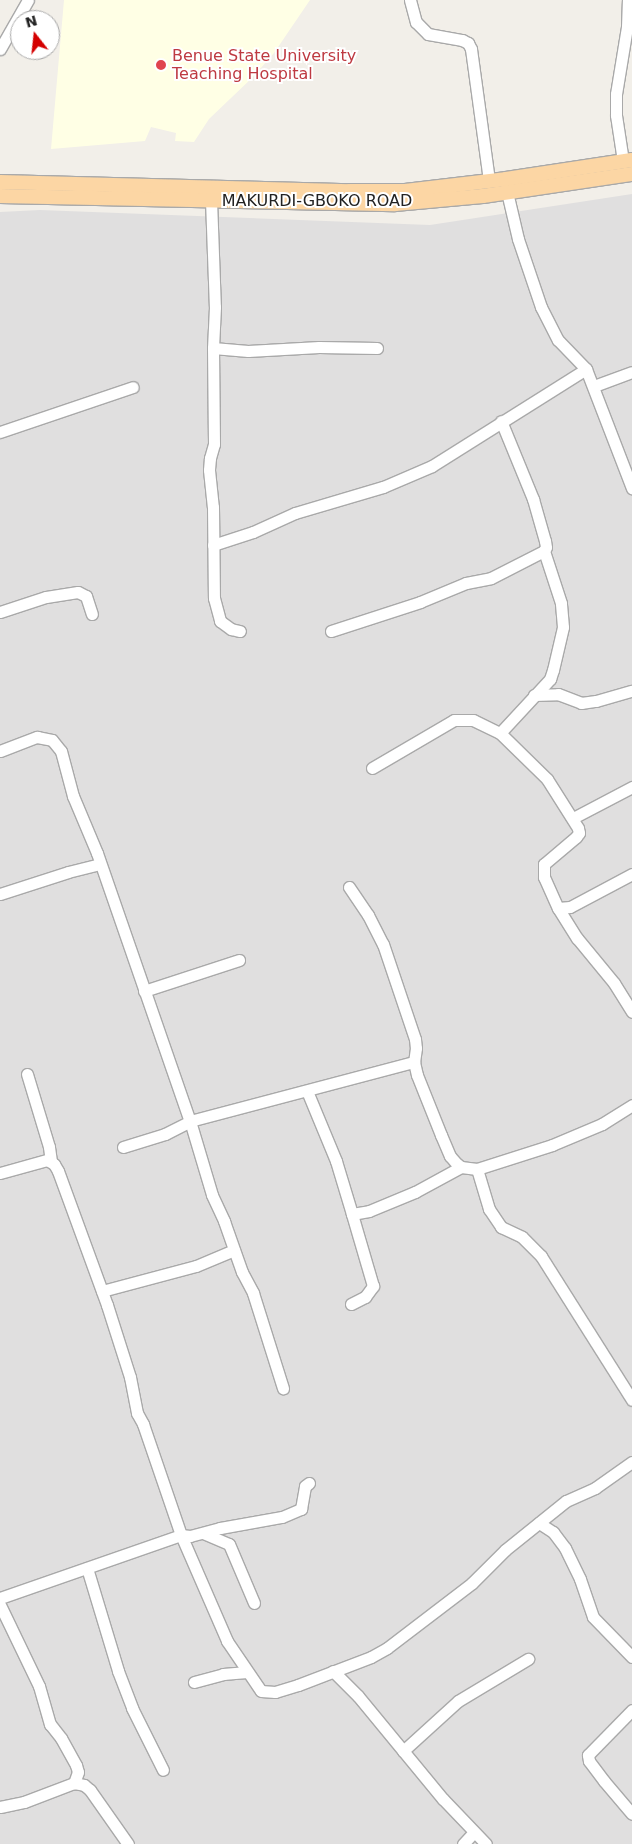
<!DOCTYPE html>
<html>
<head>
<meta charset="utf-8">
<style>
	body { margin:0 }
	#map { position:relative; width:632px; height:1844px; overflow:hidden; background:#f2efe9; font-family:"DejaVu Sans",sans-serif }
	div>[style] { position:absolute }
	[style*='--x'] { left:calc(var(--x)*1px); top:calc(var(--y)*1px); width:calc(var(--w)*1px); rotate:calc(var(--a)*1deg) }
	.residential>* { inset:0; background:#e0dfdf }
	.education>* { inset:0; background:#ffffe5 }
	.roads { filter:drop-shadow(1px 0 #a9a9a9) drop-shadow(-1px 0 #a9a9a9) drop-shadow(0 1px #a9a9a9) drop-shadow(0 -1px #a9a9a9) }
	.minor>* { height:11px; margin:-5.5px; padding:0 5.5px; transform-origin:5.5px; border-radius:5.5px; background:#fff }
	.major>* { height:14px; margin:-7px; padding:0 7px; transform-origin:7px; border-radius:7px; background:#fcd6a4 }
	.dots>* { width:14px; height:14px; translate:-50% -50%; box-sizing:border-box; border:2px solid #fff; border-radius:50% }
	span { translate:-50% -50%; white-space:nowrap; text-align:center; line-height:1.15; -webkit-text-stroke:4px #fff; paint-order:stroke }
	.health-label { font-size:16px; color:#be3a42 }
	.left { translate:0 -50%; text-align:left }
	.street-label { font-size:16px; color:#222 }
	.north { position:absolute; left:10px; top:10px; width:50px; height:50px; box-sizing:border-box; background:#fff; border:1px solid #a7a7a7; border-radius:50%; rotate:344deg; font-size:14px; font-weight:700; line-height:20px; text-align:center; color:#222 }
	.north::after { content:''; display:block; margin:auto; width:18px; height:22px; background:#d40000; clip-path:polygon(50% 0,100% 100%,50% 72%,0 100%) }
</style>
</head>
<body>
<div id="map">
	<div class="residential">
		<div style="clip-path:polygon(632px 194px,632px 1844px,0 1844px,0 212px,40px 210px,430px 225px)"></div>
	</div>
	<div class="education">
		<div style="clip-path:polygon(64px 0,310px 0,274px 53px,253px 77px,209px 119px,194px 142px,175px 141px,176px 133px,151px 127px,145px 141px,51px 149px)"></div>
	</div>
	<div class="roads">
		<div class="minor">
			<div style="--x:410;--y:0;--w:23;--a:75"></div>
			<div style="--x:416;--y:22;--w:17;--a:45"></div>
			<div style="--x:428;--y:34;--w:35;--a:10"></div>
			<div style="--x:462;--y:40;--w:7;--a:27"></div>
			<div style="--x:468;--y:43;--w:7;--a:63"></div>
			<div style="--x:471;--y:49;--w:132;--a:82.2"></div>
			<div style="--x:0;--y:49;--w:56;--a:-60.3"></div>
			<div style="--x:623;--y:161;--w:47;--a:-98.7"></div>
			<div style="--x:616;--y:115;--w:21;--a:-90"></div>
			<div style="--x:616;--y:94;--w:68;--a:-80.7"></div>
			<div style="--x:627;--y:27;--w:27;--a:-88"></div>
			<div style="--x:507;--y:192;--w:48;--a:76.8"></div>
			<div style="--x:518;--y:239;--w:72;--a:71.3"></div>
			<div style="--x:541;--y:307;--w:37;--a:63"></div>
			<div style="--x:558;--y:340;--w:40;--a:46"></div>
			<div style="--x:586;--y:369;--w:128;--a:68.9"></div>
			<div style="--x:211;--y:200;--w:107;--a:87.9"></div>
			<div style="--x:215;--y:307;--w:41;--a:92.8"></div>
			<div style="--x:213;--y:348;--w:96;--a:89.4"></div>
			<div style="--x:214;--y:444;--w:15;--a:106"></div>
			<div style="--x:210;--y:458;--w:12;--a:95"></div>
			<div style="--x:209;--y:470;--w:37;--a:84"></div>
			<div style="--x:213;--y:507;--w:91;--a:89.4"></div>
			<div style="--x:214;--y:598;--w:24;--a:75"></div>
			<div style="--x:220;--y:621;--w:14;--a:36"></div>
			<div style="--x:231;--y:629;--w:9;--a:13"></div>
			<div style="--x:213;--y:348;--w:35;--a:5"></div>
			<div style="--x:248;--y:351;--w:71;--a:-3.2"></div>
			<div style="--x:319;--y:347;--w:58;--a:1"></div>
			<div style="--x:594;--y:386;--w:40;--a:-20.2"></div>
			<div style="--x:0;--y:432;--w:140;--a:-18.7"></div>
			<div style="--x:213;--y:545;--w:42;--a:-18"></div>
			<div style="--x:253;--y:532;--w:46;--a:-24.3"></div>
			<div style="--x:295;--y:513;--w:92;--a:-16.5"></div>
			<div style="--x:383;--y:487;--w:53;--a:-23.2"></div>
			<div style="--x:432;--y:466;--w:182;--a:-32.2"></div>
			<div style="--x:0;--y:612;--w:48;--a:-18.1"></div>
			<div style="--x:46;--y:597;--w:32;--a:-9"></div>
			<div style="--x:78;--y:592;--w:9;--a:27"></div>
			<div style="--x:86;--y:596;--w:19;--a:72"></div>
			<div style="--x:331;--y:631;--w:94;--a:-18"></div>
			<div style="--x:420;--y:602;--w:50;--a:-22.4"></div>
			<div style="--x:466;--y:583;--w:25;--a:-11"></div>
			<div style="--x:491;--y:578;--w:59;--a:-27"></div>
			<div style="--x:544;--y:551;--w:4;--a:-63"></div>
			<div style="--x:546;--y:547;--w:6;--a:-99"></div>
			<div style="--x:545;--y:541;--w:44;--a:-105.9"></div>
			<div style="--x:533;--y:499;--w:84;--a:-112.3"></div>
			<div style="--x:534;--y:695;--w:24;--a:-2"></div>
			<div style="--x:558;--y:694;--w:25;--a:21"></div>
			<div style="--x:581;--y:703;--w:15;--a:-8"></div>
			<div style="--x:596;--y:701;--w:37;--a:-16"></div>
			<div style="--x:500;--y:733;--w:74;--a:-47.2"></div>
			<div style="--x:550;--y:679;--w:9;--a:-72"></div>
			<div style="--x:553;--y:670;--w:44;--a:-76.9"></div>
			<div style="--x:563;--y:627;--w:24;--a:-95"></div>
			<div style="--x:561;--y:603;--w:55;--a:-108.1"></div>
			<div style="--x:0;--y:751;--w:40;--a:-21"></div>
			<div style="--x:37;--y:737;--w:15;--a:11"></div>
			<div style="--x:52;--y:740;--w:14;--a:51"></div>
			<div style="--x:61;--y:751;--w:47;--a:75.1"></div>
			<div style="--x:73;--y:796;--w:62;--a:67.2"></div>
			<div style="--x:97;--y:853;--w:284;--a:70.9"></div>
			<div style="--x:190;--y:1121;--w:77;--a:73.4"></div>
			<div style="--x:212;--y:1195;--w:29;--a:65"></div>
			<div style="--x:224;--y:1221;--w:54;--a:70.6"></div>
			<div style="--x:242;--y:1272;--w:24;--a:62"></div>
			<div style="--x:253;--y:1293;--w:100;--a:72.5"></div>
			<div style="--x:372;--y:768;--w:95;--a:-30.3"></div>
			<div style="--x:454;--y:720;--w:19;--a:0"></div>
			<div style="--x:473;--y:720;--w:30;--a:26"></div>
			<div style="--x:500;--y:733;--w:66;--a:44.4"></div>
			<div style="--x:547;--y:779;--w:58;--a:57.7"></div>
			<div style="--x:578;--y:828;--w:5;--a:79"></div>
			<div style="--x:579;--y:833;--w:5;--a:127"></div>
			<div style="--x:576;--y:837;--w:42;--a:139.8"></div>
			<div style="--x:544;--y:864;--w:13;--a:90"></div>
			<div style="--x:544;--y:877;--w:34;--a:66"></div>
			<div style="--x:558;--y:908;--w:36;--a:58"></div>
			<div style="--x:577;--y:938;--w:58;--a:50.6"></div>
			<div style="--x:614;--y:983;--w:34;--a:58"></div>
			<div style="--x:573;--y:818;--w:67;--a:-27.7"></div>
			<div style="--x:349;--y:887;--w:34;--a:56"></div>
			<div style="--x:368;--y:915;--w:33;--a:63"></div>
			<div style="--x:383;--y:944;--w:100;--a:71.4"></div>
			<div style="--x:415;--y:1039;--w:9;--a:84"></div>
			<div style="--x:416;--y:1048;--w:14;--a:98"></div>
			<div style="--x:414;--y:1062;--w:13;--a:77"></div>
			<div style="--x:417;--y:1075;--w:65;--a:68.2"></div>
			<div style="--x:441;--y:1135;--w:23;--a:67"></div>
			<div style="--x:450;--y:1156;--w:11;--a:49"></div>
			<div style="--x:457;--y:1164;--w:5;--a:37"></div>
			<div style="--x:461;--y:1167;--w:16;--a:7"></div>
			<div style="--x:477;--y:1169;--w:79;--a:-17.7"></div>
			<div style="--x:552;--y:1145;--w:54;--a:-22.8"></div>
			<div style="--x:602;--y:1124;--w:36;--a:-32"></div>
			<div style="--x:0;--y:894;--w:71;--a:-17.9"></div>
			<div style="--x:68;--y:872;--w:33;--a:-14"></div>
			<div style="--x:558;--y:908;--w:12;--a:-5"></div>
			<div style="--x:570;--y:907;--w:70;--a:-28"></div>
			<div style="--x:144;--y:991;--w:100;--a:-18.1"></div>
			<div style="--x:27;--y:1074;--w:76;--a:73.2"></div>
			<div style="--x:49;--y:1147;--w:14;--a:82"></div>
			<div style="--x:307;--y:1091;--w:76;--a:67.5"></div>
			<div style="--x:336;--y:1161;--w:55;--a:73.2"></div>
			<div style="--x:352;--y:1214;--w:17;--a:-10"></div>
			<div style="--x:369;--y:1211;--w:50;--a:-22.4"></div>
			<div style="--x:415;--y:1192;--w:52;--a:-28.5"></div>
			<div style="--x:123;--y:1147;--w:44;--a:-17.2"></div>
			<div style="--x:165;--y:1134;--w:28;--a:-27"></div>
			<div style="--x:190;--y:1121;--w:232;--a:-14.8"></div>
			<div style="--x:477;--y:1169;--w:42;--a:73.3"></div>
			<div style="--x:489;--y:1209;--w:22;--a:56"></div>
			<div style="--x:501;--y:1227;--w:23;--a:25"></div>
			<div style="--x:522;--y:1237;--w:27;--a:45"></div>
			<div style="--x:541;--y:1256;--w:170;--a:57.7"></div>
			<div style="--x:0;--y:1173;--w:49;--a:-15.5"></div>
			<div style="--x:47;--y:1160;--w:8;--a:30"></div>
			<div style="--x:54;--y:1164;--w:8;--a:60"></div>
			<div style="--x:58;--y:1171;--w:143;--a:69.9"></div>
			<div style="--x:107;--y:1305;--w:76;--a:72.3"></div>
			<div style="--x:130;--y:1377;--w:37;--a:79"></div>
			<div style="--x:137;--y:1413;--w:13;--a:61"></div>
			<div style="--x:143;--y:1424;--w:117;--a:71.1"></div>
			<div style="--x:181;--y:1535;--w:116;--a:66.5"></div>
			<div style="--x:227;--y:1641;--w:60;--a:55.8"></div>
			<div style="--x:261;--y:1691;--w:14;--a:4"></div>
			<div style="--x:275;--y:1692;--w:24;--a:-17"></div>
			<div style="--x:298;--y:1685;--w:78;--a:-21"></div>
			<div style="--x:371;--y:1657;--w:18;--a:-29"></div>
			<div style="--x:387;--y:1648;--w:107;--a:-37.4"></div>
			<div style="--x:472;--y:1583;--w:47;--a:-45"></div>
			<div style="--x:505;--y:1550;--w:78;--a:-38.8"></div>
			<div style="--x:566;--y:1501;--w:32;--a:-24"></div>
			<div style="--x:595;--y:1488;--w:45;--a:-35.1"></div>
			<div style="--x:102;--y:1291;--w:97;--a:-14.9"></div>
			<div style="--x:196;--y:1266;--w:41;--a:-22.8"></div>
			<div style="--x:351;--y:1304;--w:16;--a:-27"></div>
			<div style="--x:365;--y:1297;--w:14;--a:-54"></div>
			<div style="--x:373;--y:1286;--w:75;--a:-106.3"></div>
			<div style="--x:539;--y:1523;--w:17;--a:33"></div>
			<div style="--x:553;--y:1532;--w:20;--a:53"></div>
			<div style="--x:565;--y:1548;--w:34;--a:64"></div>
			<div style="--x:580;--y:1579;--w:40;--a:71.1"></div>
			<div style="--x:593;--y:1617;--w:56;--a:45.7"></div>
			<div style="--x:203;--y:1533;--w:28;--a:23"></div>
			<div style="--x:229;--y:1544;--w:64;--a:67"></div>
			<div style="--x:87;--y:1568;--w:108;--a:73.2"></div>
			<div style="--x:118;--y:1671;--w:40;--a:69"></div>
			<div style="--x:132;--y:1708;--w:69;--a:63.4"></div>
			<div style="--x:0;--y:1598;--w:192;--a:-19.2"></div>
			<div style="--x:181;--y:1535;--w:9;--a:6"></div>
			<div style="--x:190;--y:1536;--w:31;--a:-15"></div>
			<div style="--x:220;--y:1528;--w:63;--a:-10.1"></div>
			<div style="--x:282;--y:1517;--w:21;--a:-23"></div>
			<div style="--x:301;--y:1509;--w:23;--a:-80"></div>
			<div style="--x:305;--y:1486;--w:5;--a:-37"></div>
			<div style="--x:0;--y:1605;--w:90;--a:64.3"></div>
			<div style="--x:39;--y:1686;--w:40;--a:74"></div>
			<div style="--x:50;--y:1724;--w:18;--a:52"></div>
			<div style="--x:61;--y:1738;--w:31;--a:61"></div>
			<div style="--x:76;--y:1765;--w:7;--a:74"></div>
			<div style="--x:78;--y:1772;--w:12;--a:110"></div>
			<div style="--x:333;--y:1671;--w:35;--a:45"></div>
			<div style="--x:358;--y:1696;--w:134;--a:50.5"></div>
			<div style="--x:443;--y:1799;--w:62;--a:46.3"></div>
			<div style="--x:194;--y:1682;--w:30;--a:-15"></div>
			<div style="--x:223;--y:1674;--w:24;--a:-5"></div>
			<div style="--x:632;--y:1710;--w:63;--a:134.4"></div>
			<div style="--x:588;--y:1755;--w:6;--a:81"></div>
			<div style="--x:589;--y:1761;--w:25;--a:53"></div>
			<div style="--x:604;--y:1781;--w:43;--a:49.7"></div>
			<div style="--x:403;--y:1751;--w:74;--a:-42.3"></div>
			<div style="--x:458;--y:1701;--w:82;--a:-31"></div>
			<div style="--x:0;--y:1807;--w:25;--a:-12"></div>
			<div style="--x:24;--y:1802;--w:53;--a:-20.8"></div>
			<div style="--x:74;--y:1783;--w:10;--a:11"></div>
			<div style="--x:84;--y:1785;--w:8;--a:40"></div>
			<div style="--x:90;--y:1790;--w:66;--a:54.9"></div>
			<div style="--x:463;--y:1844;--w:16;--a:-47"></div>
		</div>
		<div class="major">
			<div style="--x:0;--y:182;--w:350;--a:1.5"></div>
			<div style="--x:350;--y:191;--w:55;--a:0"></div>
			<div style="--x:405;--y:191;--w:102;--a:-6.8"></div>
			<div style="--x:506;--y:179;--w:127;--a:-8.6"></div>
			<div style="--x:0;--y:196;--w:395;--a:1.2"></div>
			<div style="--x:395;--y:204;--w:88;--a:-5.2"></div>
			<div style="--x:483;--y:196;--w:151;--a:-8.4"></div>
		</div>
	</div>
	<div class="dots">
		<div style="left:161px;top:65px;background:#e0444e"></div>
	</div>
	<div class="health-label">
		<span class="left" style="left:172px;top:65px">Benue State University<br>Teaching Hospital</span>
	</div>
	<div class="street-label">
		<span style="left:317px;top:201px">MAKURDI-GBOKO ROAD</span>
	</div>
	<div class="north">N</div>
</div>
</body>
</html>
